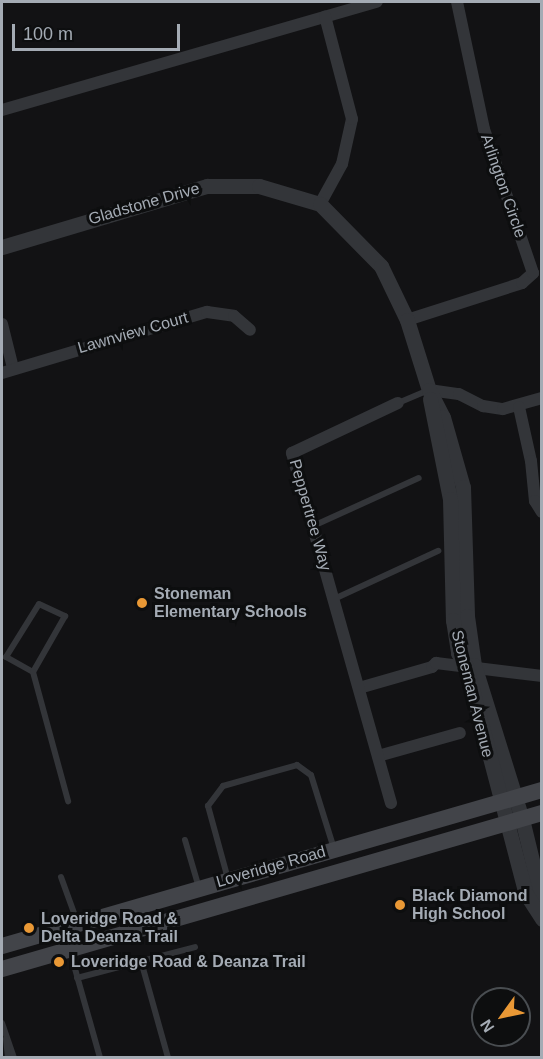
<!DOCTYPE html>
<html>
<head>
<meta charset="utf-8">
<style>
	body { margin:0 }
	#map { position:relative; width:543px; height:1059px; overflow:hidden; background:#121214; font-family:Helvetica,sans-serif }
	div>[style] { position:absolute }
	[style*='--x'] { left:calc(var(--x)*1px); top:calc(var(--y)*1px); width:calc(var(--w)*1px); rotate:calc(var(--a)*1deg) }
	.service>* { height:6px; margin:-3px; padding:0 3px; transform-origin:3px; border-radius:3px; background:#333539 }
	.minor>* { height:12px; margin:-6px; padding:0 6px; transform-origin:6px; border-radius:6px; background:#333539 }
	.tertiary>* { height:15px; margin:-7.5px; padding:0 7.5px; transform-origin:7.5px; border-radius:7.5px; background:#333539 }
	.secondary>* { height:16px; margin:-8px; padding:0 8px; transform-origin:8px; border-radius:8px; background:#424449 }
	.dots>* { width:16px; height:16px; translate:-50% -50%; box-sizing:border-box; border:3px solid #0d0e0f; border-radius:50% }
	span { translate:-50% -50%; white-space:nowrap; text-align:center; line-height:1.15; -webkit-text-stroke:6px #0d0e0f; paint-order:stroke }
	.street-label { font-size:16px; color:#a4abb4 }
	.poi-label { font-size:16px; color:#a4abb4; font-weight:700 }
	.left { translate:0 -50%; text-align:left }
	.frame { position:absolute; inset:0; border:3px solid #a4abb4; pointer-events:none }
	.north { position:absolute; left:471px; top:987px; width:60px; height:60px; box-sizing:border-box; background:#0d0e0f; border:2px solid #494d51; border-radius:50%; rotate:237deg; font-size:16px; font-weight:700; line-height:24px; text-align:center; color:#a4abb4 }
	.north::after { content:''; display:block; margin:auto; width:21px; height:27px; background:#e99835; clip-path:polygon(50% 0,100% 100%,50% 72%,0 100%) }
	.scale { position:absolute; left:12px; top:24px; width:168px; height:27px; box-sizing:border-box; border:3px solid #a4abb4; border-top:0; padding-left:8px; font-size:18px; line-height:21px; white-space:nowrap; color:#a4abb4; -webkit-text-stroke:4px #0d0e0f; paint-order:stroke }
</style>
</head>
<body>
<div id="map">
	<div class="service">
		<div style="--x:398;--y:403;--w:34;--a:-23"></div>
		<div style="--x:313;--y:526;--w:116;--a:-24.4"></div>
		<div style="--x:334;--y:599;--w:115;--a:-24.8"></div>
		<div style="--x:33;--y:672;--w:31;--a:-151"></div>
		<div style="--x:6;--y:657;--w:62;--a:-58.1"></div>
		<div style="--x:39;--y:604;--w:29;--a:25"></div>
		<div style="--x:65;--y:616;--w:64;--a:119.7"></div>
		<div style="--x:33;--y:672;--w:134;--a:74.8"></div>
		<div style="--x:185;--y:840;--w:50;--a:73.7"></div>
		<div style="--x:61;--y:877;--w:50;--a:70.1"></div>
		<div style="--x:228;--y:879;--w:76;--a:-105.3"></div>
		<div style="--x:208;--y:806;--w:25;--a:-53"></div>
		<div style="--x:223;--y:786;--w:77;--a:-15.8"></div>
		<div style="--x:297;--y:765;--w:17;--a:36"></div>
		<div style="--x:311;--y:775;--w:77;--a:72.7"></div>
		<div style="--x:70;--y:951;--w:111;--a:74.3"></div>
		<div style="--x:141;--y:961;--w:101;--a:74.4"></div>
		<div style="--x:77;--y:978;--w:122;--a:-14.7"></div>
		<div style="--x:2;--y:1023;--w:37;--a:71"></div>
		<div style="--x:6;--y:1039;--w:19;--a:84"></div>
	</div>
	<div class="minor">
		<div style="--x:2;--y:110;--w:390;--a:-16.1"></div>
		<div style="--x:320;--y:204;--w:46;--a:-61.2"></div>
		<div style="--x:342;--y:164;--w:46;--a:-77.5"></div>
		<div style="--x:352;--y:119;--w:106;--a:-104.7"></div>
		<div style="--x:407;--y:320;--w:121;--a:-17.8"></div>
		<div style="--x:522;--y:283;--w:15;--a:-42"></div>
		<div style="--x:533;--y:273;--w:152;--a:-108.8"></div>
		<div style="--x:484;--y:129;--w:130;--a:-102"></div>
		<div style="--x:2;--y:324;--w:45;--a:76"></div>
		<div style="--x:2;--y:373;--w:214;--a:-16.6"></div>
		<div style="--x:207;--y:312;--w:27;--a:8"></div>
		<div style="--x:234;--y:316;--w:21;--a:41"></div>
		<div style="--x:429;--y:390;--w:30;--a:8"></div>
		<div style="--x:459;--y:394;--w:27;--a:27"></div>
		<div style="--x:483;--y:406;--w:20;--a:9"></div>
		<div style="--x:503;--y:409;--w:41;--a:-15.8"></div>
		<div style="--x:519;--y:407;--w:55;--a:77.5"></div>
		<div style="--x:531;--y:461;--w:40;--a:84.3"></div>
		<div style="--x:535;--y:501;--w:13;--a:58"></div>
		<div style="--x:359;--y:688;--w:76;--a:-16"></div>
		<div style="--x:432;--y:667;--w:6;--a:-45"></div>
		<div style="--x:436;--y:663;--w:107;--a:7"></div>
		<div style="--x:378;--y:756;--w:85;--a:-15.7"></div>
		<div style="--x:391;--y:803;--w:364;--a:-105.8"></div>
		<div style="--x:292;--y:453;--w:117;--a:-25.3"></div>
	</div>
	<div class="tertiary">
		<div style="--x:2;--y:247;--w:214;--a:-16.6"></div>
		<div style="--x:207;--y:186;--w:52;--a:0"></div>
		<div style="--x:259;--y:186;--w:64;--a:16.4"></div>
		<div style="--x:320;--y:204;--w:87;--a:45.5"></div>
		<div style="--x:381;--y:266;--w:60;--a:64.3"></div>
		<div style="--x:407;--y:320;--w:73;--a:72.6"></div>
		<div style="--x:429;--y:390;--w:30;--a:63"></div>
		<div style="--x:443;--y:417;--w:73;--a:74.1"></div>
		<div style="--x:463;--y:487;--w:129;--a:88.2"></div>
		<div style="--x:467;--y:616;--w:49;--a:81.9"></div>
		<div style="--x:474;--y:665;--w:161;--a:72.7"></div>
		<div style="--x:522;--y:819;--w:84;--a:76.3"></div>
		<div style="--x:430;--y:399;--w:102;--a:78.7"></div>
		<div style="--x:450;--y:499;--w:121;--a:88.6"></div>
		<div style="--x:453;--y:620;--w:33;--a:81"></div>
		<div style="--x:458;--y:653;--w:15;--a:58"></div>
		<div style="--x:466;--y:666;--w:236;--a:75.3"></div>
		<div style="--x:526;--y:894;--w:30;--a:57"></div>
	</div>
	<div class="secondary">
		<div style="--x:2;--y:946;--w:562;--a:-16.11"></div>
		<div style="--x:2;--y:969;--w:562;--a:-16.11"></div>
	</div>
	<div class="dots">
		<div style="left:142px;top:603px;background:#e99835"></div>
		<div style="left:400px;top:905px;background:#e99835"></div>
		<div style="left:29px;top:928px;background:#e99835"></div>
		<div style="left:59px;top:962px;background:#e99835"></div>
	</div>
	<div class="street-label">
		<span style="left:503px;top:186px;rotate:71deg">Arlington Circle</span>
		<span style="left:144px;top:204px;rotate:-16deg">Gladstone Drive</span>
		<span style="left:133px;top:333px;rotate:-16deg">Lawnview Court</span>
		<span style="left:310px;top:515px;rotate:74deg">Peppertree Way</span>
		<span style="left:472px;top:694px;rotate:76deg">Stoneman Avenue</span>
		<span style="left:271px;top:867px;rotate:-16deg">Loveridge Road</span>
	</div>
	<div class="poi-label">
		<span class="left" style="left:154px;top:603px">Stoneman<br>Elementary Schools</span>
		<span class="left" style="left:412px;top:905px">Black Diamond<br>High School</span>
		<span class="left" style="left:41px;top:928px">Loveridge Road &amp;<br>Delta Deanza Trail</span>
		<span class="left" style="left:71px;top:962px">Loveridge Road &amp; Deanza Trail</span>
	</div>
	<div class="frame"></div>
	<div class="north">N</div>
	<div class="scale">100 m</div>
</div>
</body>
</html>
